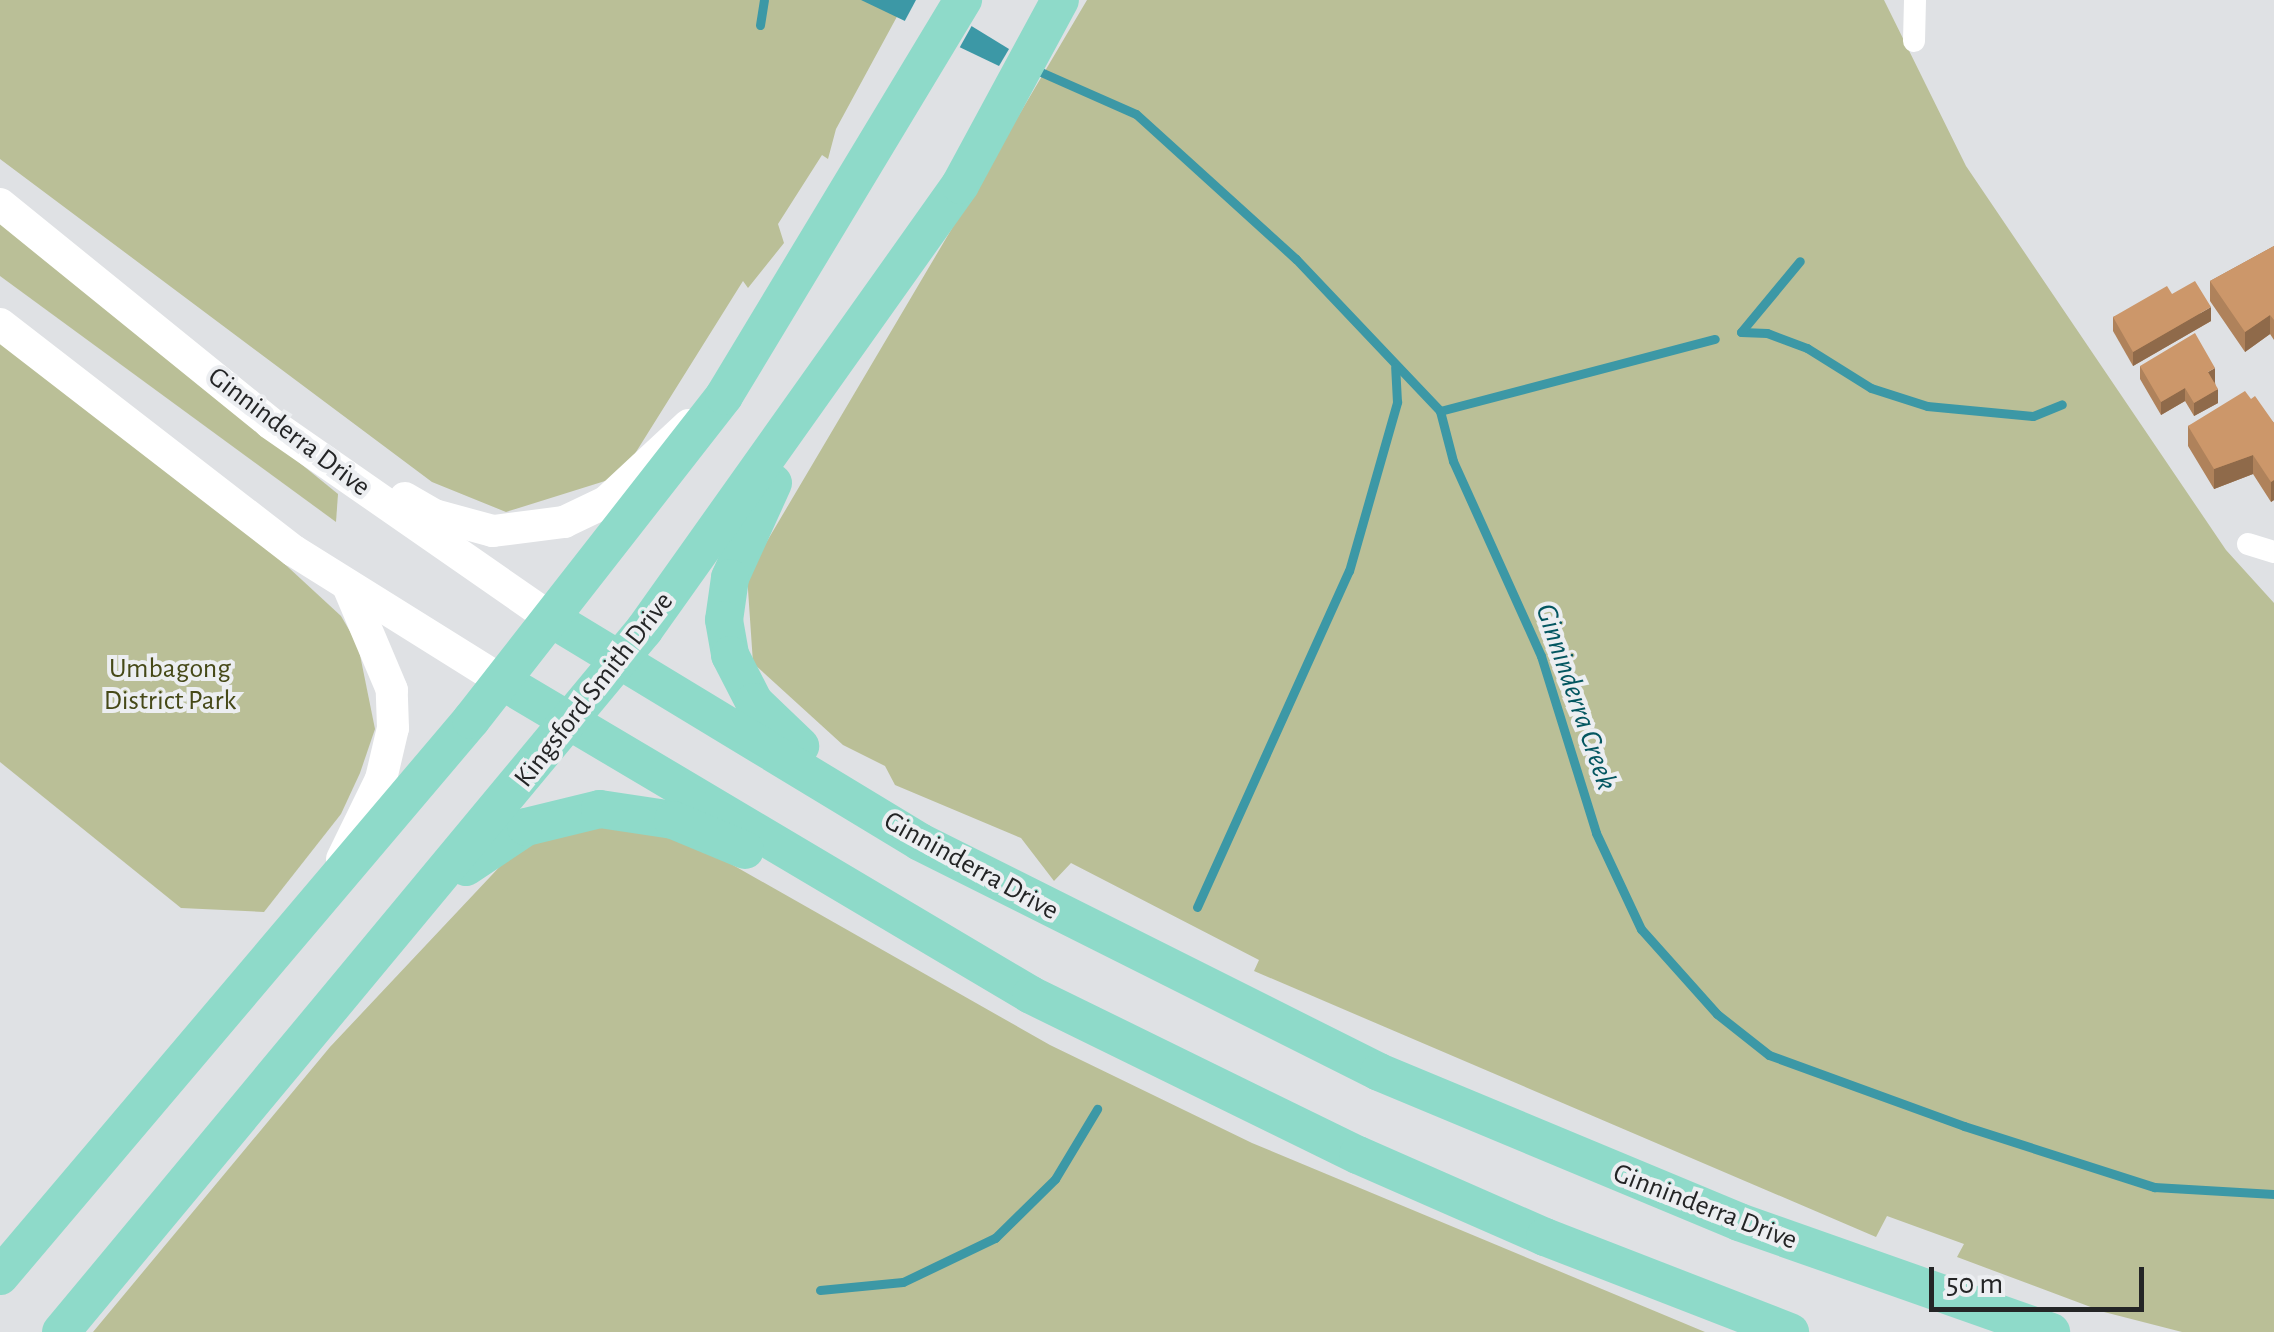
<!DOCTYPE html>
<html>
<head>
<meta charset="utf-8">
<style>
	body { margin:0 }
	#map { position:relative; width:2274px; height:1332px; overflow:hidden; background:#dfe1e4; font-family:"Alegreya Sans",sans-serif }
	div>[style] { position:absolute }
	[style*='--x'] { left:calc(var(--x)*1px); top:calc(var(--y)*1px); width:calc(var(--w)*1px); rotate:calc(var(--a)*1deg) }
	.green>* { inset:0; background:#babf97 }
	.water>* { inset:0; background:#3c98a6 }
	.pier>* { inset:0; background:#dfe1e4 }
	.stream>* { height:9px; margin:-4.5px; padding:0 4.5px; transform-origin:4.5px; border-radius:4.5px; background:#3c98a6 }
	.minor>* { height:22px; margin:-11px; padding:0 11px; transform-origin:11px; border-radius:11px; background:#fff }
	.secondary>* { height:32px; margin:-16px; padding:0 16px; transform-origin:16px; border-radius:16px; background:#fff }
	.primary>* { height:38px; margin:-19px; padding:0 19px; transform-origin:19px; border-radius:19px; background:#8edac9 }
	.wall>* { inset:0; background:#af825b }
	.shaded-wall>* { inset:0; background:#8f6a4a }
	.building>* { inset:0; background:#cc976a }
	span { translate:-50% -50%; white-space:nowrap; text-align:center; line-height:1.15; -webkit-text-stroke:8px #eceef1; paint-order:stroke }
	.street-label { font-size:28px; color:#242526 }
	.park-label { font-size:28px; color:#464918 }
	.water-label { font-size:30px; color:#035660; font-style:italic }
	.scale { position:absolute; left:1929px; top:1267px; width:215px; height:45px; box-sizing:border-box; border:5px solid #242526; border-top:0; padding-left:12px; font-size:30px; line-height:35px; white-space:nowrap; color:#242526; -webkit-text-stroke:8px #eceef1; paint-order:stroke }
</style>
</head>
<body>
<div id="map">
	<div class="green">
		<div style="clip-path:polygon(0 0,906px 0,836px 129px,828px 159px,822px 155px,778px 224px,784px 243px,748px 288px,743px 281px,621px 476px,506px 512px,432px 482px,0 159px)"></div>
		<div style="clip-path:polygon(1087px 0,1884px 0,1966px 166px,2226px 550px,2274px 603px,2274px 1332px,2182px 1332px,2104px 1312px,1957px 1257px,1964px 1244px,1887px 1216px,1876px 1237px,1254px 971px,1259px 960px,1071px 863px,1054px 881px,1021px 838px,895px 785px,885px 766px,843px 745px,753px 663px,747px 575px)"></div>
		<div style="clip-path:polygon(0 219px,338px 494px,336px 522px,0 276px)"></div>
		<div style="clip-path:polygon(0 339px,276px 556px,341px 616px,358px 645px,375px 729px,360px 773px,341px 814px,264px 912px,181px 908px,0 762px)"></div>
		<div style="clip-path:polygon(582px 819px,687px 839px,1050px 1045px,1252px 1143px,1705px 1332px,93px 1332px,330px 1047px,506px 860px,534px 838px)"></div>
	</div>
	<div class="water">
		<div style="clip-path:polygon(861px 0,929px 0,1009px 49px,999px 66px)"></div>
	</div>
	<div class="pier">
		<div style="clip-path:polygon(916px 0,939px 0,975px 20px,956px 54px,901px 28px)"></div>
	</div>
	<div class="stream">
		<div style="--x:760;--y:25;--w:25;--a:-81"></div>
		<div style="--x:1034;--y:69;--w:111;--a:23.8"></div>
		<div style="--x:1136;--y:114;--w:216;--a:42.2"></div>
		<div style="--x:1296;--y:259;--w:209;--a:46.5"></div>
		<div style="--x:1440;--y:411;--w:52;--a:75.4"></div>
		<div style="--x:1453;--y:461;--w:214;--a:65.7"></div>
		<div style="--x:1541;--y:656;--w:185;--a:72.7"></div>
		<div style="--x:1596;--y:833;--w:106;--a:64.9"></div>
		<div style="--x:1641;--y:929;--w:114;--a:48.2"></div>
		<div style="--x:1717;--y:1014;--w:66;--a:38.3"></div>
		<div style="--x:1769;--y:1055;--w:208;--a:20"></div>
		<div style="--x:1964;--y:1126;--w:200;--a:17.8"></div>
		<div style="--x:2154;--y:1187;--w:120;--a:3.3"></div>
		<div style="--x:1741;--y:332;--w:26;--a:2"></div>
		<div style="--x:1767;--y:333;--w:43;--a:20.6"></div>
		<div style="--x:1807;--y:348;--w:75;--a:32"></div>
		<div style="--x:1871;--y:388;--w:59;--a:17.8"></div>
		<div style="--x:1927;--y:406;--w:106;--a:5.4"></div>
		<div style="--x:2033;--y:416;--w:31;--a:-22"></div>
		<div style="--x:1741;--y:332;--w:92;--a:-50.3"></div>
		<div style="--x:1440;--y:411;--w:284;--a:-14.7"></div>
		<div style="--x:1197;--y:907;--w:369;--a:-65.7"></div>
		<div style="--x:1349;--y:571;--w:176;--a:-74.1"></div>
		<div style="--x:1397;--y:402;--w:35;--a:-93"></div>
		<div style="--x:820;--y:1290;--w:83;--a:-5.5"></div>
		<div style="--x:903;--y:1282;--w:102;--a:-25.6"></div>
		<div style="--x:995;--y:1238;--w:84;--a:-44.5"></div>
		<div style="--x:1055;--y:1179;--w:82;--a:-59"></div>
	</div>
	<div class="minor">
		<div style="--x:1914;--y:41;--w:41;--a:-88.6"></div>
		<div style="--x:2248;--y:544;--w:27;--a:17"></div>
	</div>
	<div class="secondary">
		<div style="--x:0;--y:204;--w:348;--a:39"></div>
		<div style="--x:270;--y:423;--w:343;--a:34.8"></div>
		<div style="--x:0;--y:324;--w:371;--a:37.7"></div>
		<div style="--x:294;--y:551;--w:245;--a:32"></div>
		<div style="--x:405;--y:498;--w:34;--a:30"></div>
		<div style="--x:434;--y:515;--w:61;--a:15.2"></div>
		<div style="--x:493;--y:531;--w:72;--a:-7.2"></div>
		<div style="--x:564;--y:522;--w:47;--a:-25.5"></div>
		<div style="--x:606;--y:502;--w:113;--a:-42.9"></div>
		<div style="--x:342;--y:859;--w:89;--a:-64"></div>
		<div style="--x:381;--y:779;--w:52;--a:-76.8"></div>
		<div style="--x:393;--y:728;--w:38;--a:-92"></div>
		<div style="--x:392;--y:690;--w:113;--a:-112.9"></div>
	</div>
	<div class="primary">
		<div style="--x:773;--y:483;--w:104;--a:114.4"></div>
		<div style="--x:730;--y:578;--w:42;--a:98.1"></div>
		<div style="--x:724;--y:620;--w:36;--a:80"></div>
		<div style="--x:730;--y:655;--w:53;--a:62.9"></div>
		<div style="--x:754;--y:702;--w:64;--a:43.7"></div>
		<div style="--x:552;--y:619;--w:430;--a:31.2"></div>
		<div style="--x:920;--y:842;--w:513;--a:26.61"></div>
		<div style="--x:1379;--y:1072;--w:390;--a:22.6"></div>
		<div style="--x:1739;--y:1222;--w:331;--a:19.4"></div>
		<div style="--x:502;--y:681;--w:615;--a:30.69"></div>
		<div style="--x:1031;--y:995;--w:364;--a:26.1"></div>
		<div style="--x:1358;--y:1155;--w:204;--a:23.7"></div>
		<div style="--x:1545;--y:1237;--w:263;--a:21.2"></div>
		<div style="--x:466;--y:867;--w:72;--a:-33.7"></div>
		<div style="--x:526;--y:827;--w:76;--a:-13.7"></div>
		<div style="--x:600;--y:809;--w:74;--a:8.6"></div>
		<div style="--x:673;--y:820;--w:78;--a:22.6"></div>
		<div style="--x:0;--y:1276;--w:729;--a:-49.73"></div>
		<div style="--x:471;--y:720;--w:411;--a:-52"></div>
		<div style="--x:724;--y:396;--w:463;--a:-58.9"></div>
		<div style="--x:61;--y:1332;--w:913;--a:-50.29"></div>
		<div style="--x:644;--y:630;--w:546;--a:-54.62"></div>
		<div style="--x:960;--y:185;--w:210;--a:-61.6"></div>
	</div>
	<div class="wall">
		<div style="clip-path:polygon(2274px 246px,2274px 340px,2270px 334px,2245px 352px,2210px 301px,2210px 281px)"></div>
		<div style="clip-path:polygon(2172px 294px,2211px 321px,2133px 366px,2113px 331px,2113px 317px)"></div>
		<div style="clip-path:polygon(2140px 366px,2215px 382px,2218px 403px,2194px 416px,2185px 401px,2161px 415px,2140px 379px)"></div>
		<div style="clip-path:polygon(2251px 399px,2274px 423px,2274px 500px,2271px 502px,2253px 474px,2214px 489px,2188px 446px,2188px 426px)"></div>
	</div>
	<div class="shaded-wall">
		<div style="clip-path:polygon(2211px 307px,2211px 321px,2133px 366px,2133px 352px)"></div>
		<div style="clip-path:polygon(2270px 315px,2270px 334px,2245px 352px,2245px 332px)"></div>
		<div style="clip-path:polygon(2215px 368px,2215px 382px,2208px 386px,2208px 372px)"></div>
		<div style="clip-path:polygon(2185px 388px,2185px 401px,2161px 415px,2161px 402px)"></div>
		<div style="clip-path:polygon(2218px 389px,2218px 403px,2194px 416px,2194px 403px)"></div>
		<div style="clip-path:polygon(2253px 455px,2253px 474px,2214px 489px,2214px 469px)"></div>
		<div style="clip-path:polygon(2274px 480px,2274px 500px,2271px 502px,2271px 482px)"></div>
	</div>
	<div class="building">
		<div style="clip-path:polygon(2274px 246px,2274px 320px,2270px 315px,2245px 332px,2210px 281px)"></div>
		<div style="clip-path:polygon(2195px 281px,2211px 307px,2133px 352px,2113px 317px,2167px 286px,2172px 294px)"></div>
		<div style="clip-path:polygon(2195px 333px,2215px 368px,2208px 372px,2218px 389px,2194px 403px,2185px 388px,2161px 402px,2140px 366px)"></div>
		<div style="clip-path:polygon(2245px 391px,2251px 399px,2255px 396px,2274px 423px,2274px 480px,2271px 482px,2253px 455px,2214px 469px,2188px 426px)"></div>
	</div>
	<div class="street-label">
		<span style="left:289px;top:432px;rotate:37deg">Ginninderra Drive</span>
		<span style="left:594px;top:690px;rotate:-52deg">Kingsford Smith Drive</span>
		<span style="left:971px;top:866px;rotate:29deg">Ginninderra Drive</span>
		<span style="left:1705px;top:1207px;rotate:21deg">Ginninderra Drive</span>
	</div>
	<div class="park-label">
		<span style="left:170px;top:685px">Umbagong<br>District Park</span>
	</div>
	<div class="water-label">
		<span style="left:1576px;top:697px;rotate:71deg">Ginninderra Creek</span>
	</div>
	<div class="scale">50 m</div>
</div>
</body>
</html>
